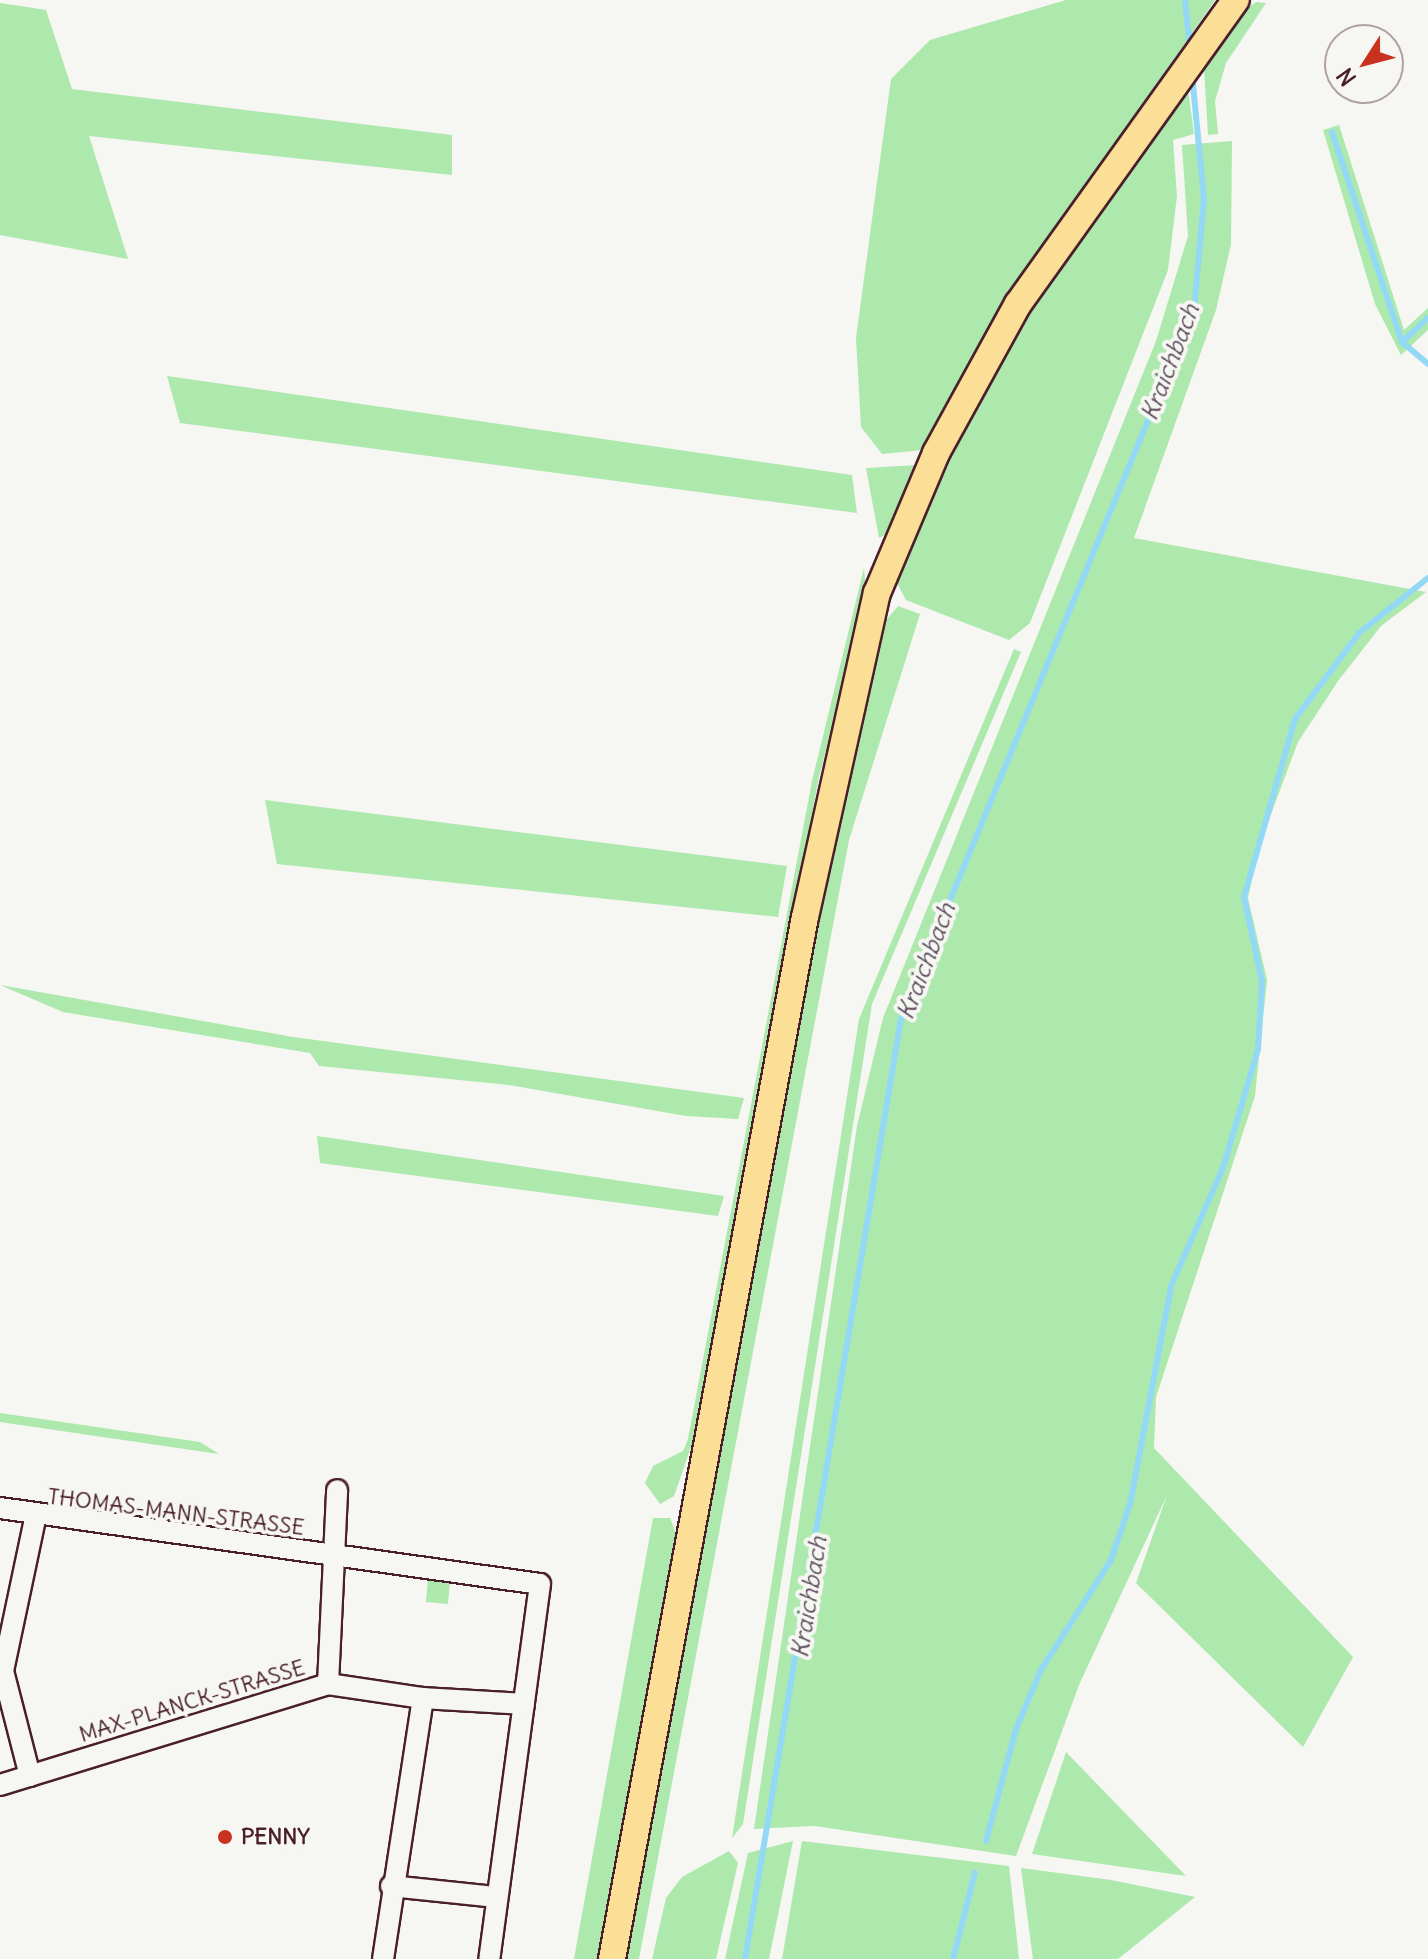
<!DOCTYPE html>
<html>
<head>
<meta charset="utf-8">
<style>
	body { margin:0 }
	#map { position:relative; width:1428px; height:1959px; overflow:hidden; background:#f6f6f2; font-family:Delius,sans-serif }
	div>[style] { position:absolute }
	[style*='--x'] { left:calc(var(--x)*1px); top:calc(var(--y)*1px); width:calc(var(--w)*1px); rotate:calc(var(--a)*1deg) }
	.green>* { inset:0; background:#ade8ad }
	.stream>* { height:6px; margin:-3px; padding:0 3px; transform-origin:3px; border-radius:3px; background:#93d9f5 }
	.roads { filter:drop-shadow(2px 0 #4a1f2b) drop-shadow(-2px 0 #4a1f2b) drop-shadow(0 2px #4a1f2b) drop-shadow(0 -2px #4a1f2b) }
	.minor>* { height:20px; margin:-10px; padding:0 10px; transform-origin:10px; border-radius:10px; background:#f6f6f2 }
	.major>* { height:26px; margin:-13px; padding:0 13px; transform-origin:13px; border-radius:13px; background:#fbdf96 }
	.dots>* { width:22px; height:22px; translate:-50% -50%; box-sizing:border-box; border:4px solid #f6f6f2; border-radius:50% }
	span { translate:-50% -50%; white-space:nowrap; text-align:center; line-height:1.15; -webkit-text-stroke:8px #f6f6f2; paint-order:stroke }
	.street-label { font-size:22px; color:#4a1f2b }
	.poi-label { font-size:22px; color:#4a1f2b; font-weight:700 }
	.left { translate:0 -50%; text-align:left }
	.water-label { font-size:24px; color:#5c4e5e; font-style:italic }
	.north { position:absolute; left:1324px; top:24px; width:80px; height:80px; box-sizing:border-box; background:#f6f6f2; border:2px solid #b1a0a2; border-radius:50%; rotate:234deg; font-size:22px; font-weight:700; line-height:32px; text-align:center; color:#4a1f2b }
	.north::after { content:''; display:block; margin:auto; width:28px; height:36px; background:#c8321e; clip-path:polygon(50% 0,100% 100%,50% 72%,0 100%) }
</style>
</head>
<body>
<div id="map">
	<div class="green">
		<div style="clip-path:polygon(1066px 0,1215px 0,1001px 308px,923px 450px,882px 454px,861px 427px,856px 338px,891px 79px,930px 40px)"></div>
		<div style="clip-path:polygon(1257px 2px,1266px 3px,1226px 63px,1215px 101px,1218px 134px,1208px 135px,1204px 68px,1243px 10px)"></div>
		<div style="clip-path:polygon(0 3px,46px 10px,72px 89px,452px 135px,452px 175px,89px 136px,128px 259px,0 235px)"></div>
		<div style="clip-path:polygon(1188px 90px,1194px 134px,1173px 140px,1177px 196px,1168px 270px,1030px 623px,1009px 640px,906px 600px,896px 581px,981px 391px,1030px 308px)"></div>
		<div style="clip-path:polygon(1339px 125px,1404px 330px,1428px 308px,1428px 330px,1401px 355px,1375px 304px,1323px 130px)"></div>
		<div style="clip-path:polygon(1232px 141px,1231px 244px,1216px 310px,1134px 538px,1426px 592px,1381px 626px,1338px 681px,1298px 742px,1259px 846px,1248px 898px,1267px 980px,1255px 1096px,1156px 1397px,1154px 1448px,1353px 1657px,1303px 1747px,1136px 1583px,1167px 1495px,1079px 1685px,1016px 1856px,815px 1826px,754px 1829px,857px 1126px,883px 1018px,1156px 341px,1188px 236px,1182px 145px)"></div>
		<div style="clip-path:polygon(167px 376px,852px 475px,857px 513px,180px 423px)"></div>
		<div style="clip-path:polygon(917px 465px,888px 533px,879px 538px,866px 468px)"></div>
		<div style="clip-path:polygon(864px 568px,866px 592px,819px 777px,698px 1427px,674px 1496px,660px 1504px,645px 1483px,653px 1466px,683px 1451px,688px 1439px,812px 781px)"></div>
		<div style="clip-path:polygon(898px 606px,920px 614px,849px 840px,639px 1959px,626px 1959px,799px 1011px,882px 625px)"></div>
		<div style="clip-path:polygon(1014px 649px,1021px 652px,872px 1004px,743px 1824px,732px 1838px,859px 1019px)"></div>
		<div style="clip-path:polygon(265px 800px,787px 866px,778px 917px,277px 864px)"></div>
		<div style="clip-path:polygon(0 985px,293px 1037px,744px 1098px,738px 1119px,686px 1116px,509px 1085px,319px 1066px,310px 1053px,63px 1012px)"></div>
		<div style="clip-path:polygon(317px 1136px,724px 1196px,718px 1216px,320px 1163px)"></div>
		<div style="clip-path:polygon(0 1413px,200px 1442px,219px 1454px,0 1422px)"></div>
		<div style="clip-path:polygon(653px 1518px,670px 1518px,678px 1539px,599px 1959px,574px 1959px)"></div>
		<div style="clip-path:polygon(428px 1578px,450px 1580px,448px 1604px,426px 1602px)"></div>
		<div style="clip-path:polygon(1066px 1752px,1186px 1876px,1032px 1854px)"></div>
		<div style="clip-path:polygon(793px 1841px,769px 1959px,725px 1959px,748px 1853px)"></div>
		<div style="clip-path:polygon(802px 1841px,1009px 1866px,1019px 1959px,782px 1959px)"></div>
		<div style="clip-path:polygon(729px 1851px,738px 1863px,716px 1959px,652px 1959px,666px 1898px,682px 1877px)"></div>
		<div style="clip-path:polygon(1021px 1868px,1111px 1880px,1195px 1897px,1118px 1959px,1033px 1959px)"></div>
	</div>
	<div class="stream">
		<div style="--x:1185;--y:0;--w:48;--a:84.1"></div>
		<div style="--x:1332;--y:132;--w:221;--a:71.6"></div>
		<div style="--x:1402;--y:342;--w:35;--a:-43"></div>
		<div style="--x:1402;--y:342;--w:34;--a:40"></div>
		<div style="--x:986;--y:1841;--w:116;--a:-75"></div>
		<div style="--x:1016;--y:1729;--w:64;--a:-67"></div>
		<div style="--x:1041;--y:1670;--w:130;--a:-57.5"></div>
		<div style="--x:1111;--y:1560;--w:59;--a:-71.3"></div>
		<div style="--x:1130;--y:1504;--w:222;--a:-79.3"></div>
		<div style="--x:1171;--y:1286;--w:129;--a:-66.2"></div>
		<div style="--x:1223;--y:1168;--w:124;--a:-73.6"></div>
		<div style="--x:1258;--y:1049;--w:68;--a:-86.6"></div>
		<div style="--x:1262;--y:981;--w:86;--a:-102.1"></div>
		<div style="--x:1244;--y:897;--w:185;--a:-74"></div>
		<div style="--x:1295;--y:719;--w:107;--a:-53.3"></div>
		<div style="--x:1359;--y:633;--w:88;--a:-38.6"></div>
		<div style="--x:745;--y:1959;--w:953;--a:-80.58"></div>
		<div style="--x:901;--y:1019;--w:768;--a:-67.58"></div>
		<div style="--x:1194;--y:309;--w:110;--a:-84.8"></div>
		<div style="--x:1204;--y:199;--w:125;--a:-95.5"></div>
		<div style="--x:953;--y:1959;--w:89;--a:-75.7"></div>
	</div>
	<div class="roads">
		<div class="minor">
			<div style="--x:0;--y:1508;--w:545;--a:8.01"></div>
			<div style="--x:540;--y:1584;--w:378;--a:97.7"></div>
			<div style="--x:328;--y:1684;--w:194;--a:-87.3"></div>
			<div style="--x:423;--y:1698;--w:101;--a:3.4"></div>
			<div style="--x:30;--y:1776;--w:108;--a:-104.4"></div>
			<div style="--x:3;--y:1671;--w:159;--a:-78.1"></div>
			<div style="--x:0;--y:1785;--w:343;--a:-17.1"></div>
			<div style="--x:328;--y:1684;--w:96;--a:8.4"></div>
			<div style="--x:423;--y:1698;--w:264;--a:98.7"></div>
			<div style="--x:391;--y:1886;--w:106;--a:6"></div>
		</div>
		<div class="major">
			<div style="--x:612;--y:1959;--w:1060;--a:-79.51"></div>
			<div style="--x:805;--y:917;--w:332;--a:-77.5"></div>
			<div style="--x:877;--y:593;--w:152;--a:-67.1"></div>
			<div style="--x:936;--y:453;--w:170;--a:-61.2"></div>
			<div style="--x:1018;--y:304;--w:374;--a:-54.4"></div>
		</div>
	</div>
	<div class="dots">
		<div style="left:225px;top:1837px;background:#c8321e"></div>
	</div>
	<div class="street-label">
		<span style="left:176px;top:1512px;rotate:7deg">THOMAS-MANN-STRASSE</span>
		<span style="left:192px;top:1701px;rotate:-17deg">MAX-PLANCK-STRASSE</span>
	</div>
	<div class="poi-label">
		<span class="left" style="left:241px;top:1837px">PENNY</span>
	</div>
	<div class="water-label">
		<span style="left:1170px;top:362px;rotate:-69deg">Kraichbach</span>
		<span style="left:926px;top:961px;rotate:-69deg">Kraichbach</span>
		<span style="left:809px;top:1597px;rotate:-81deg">Kraichbach</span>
	</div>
	<div class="north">N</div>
</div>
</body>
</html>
